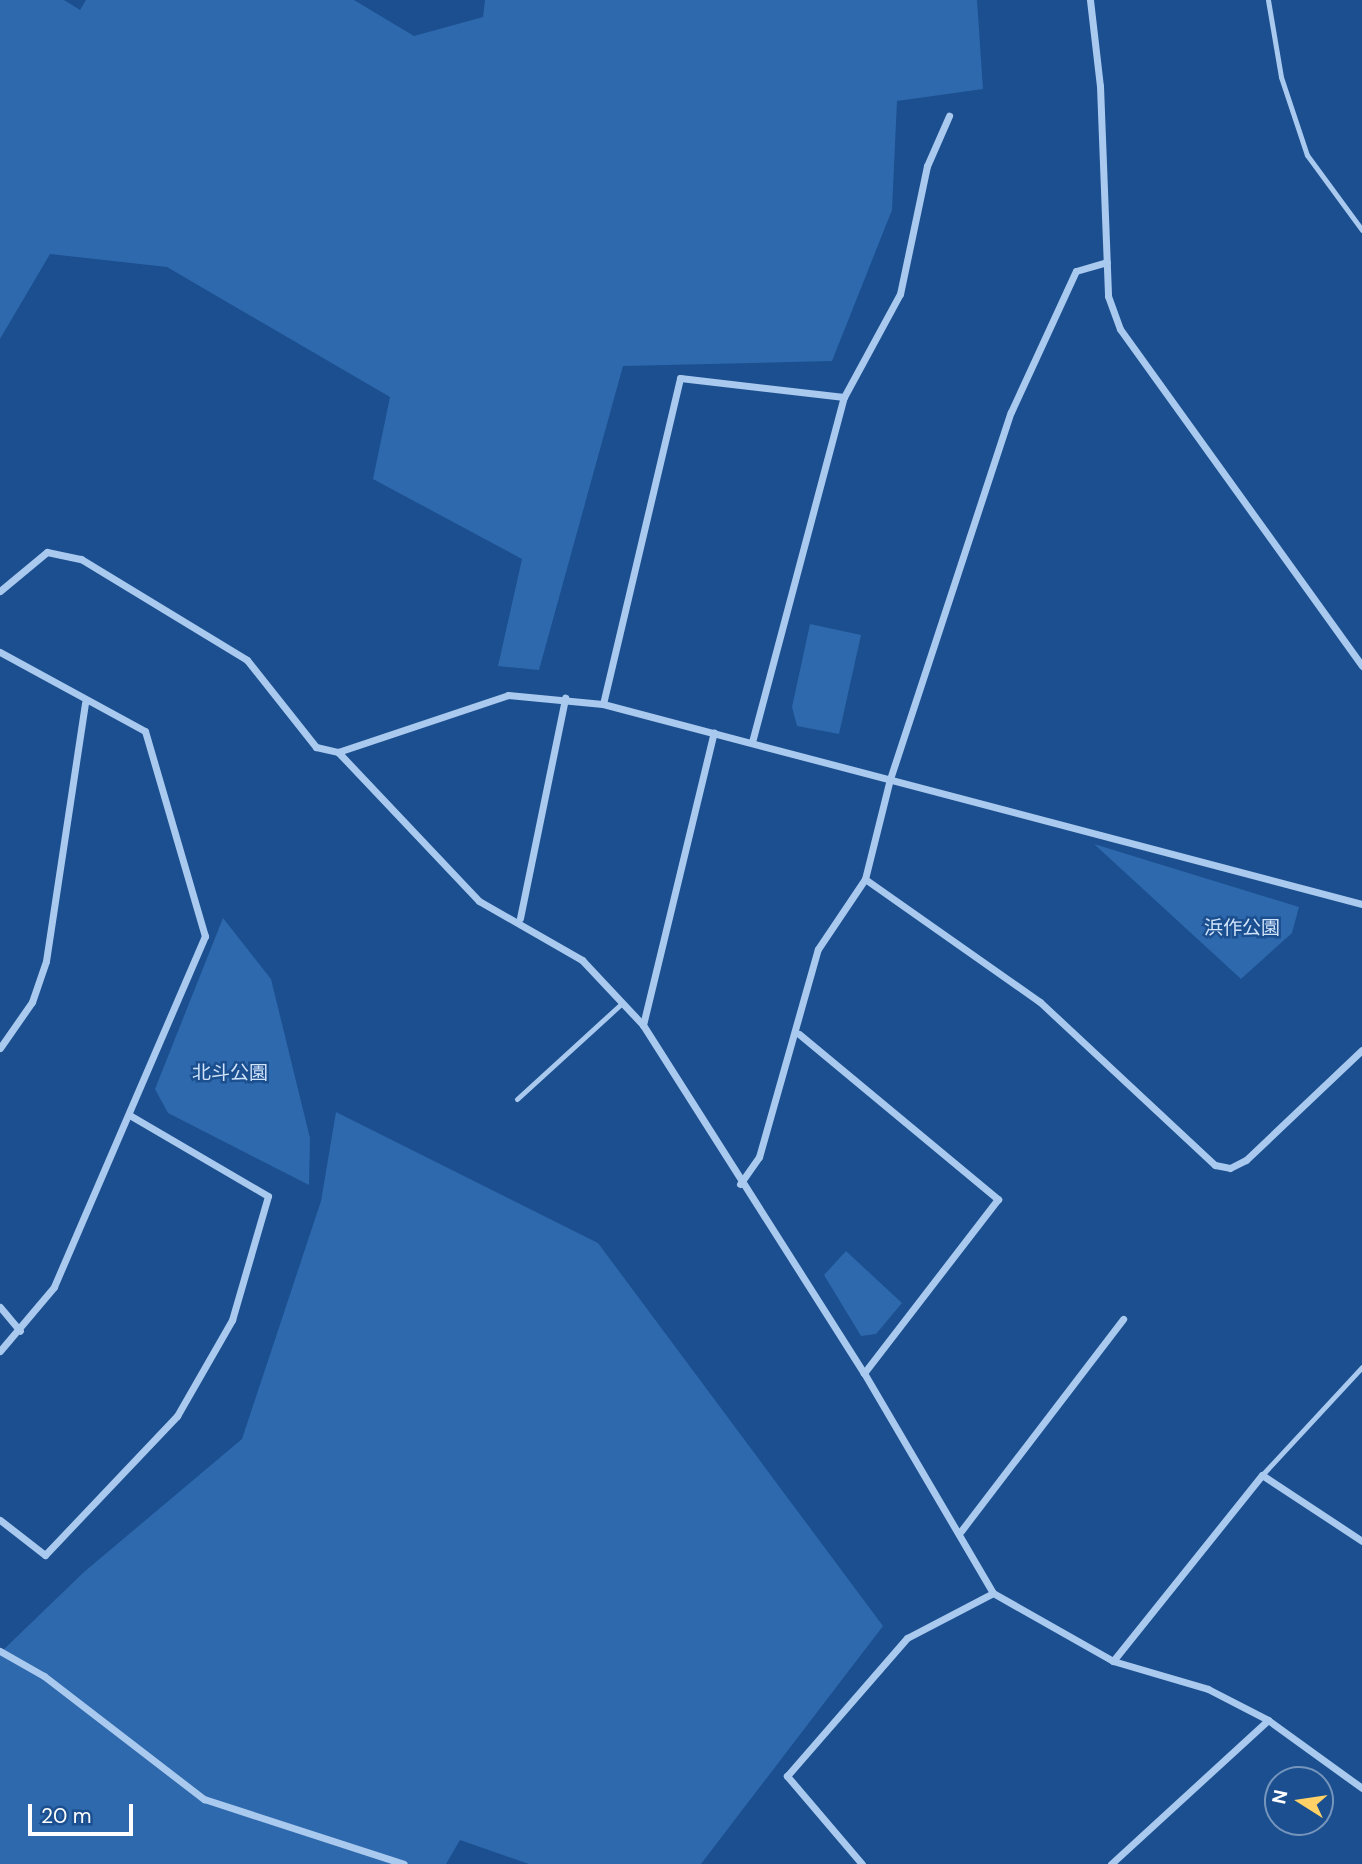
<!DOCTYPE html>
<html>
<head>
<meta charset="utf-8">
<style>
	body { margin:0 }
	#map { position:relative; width:1362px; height:1864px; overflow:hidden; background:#1b4f8f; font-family:"DM Sans","Noto Sans JP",sans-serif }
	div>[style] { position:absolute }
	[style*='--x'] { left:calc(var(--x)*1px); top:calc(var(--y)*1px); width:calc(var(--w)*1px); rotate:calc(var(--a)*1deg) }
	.green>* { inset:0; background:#2e69ad }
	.service>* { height:5px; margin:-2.5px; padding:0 2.5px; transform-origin:2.5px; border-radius:2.5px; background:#a9c9ee }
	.minor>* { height:7px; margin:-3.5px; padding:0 3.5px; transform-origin:3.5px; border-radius:3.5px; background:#a9c9ee }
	span { translate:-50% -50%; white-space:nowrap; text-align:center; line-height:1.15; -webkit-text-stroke:5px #1b4f8f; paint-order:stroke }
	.park-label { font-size:19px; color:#cfe3fa }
	.north { position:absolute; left:1264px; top:1766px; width:70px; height:70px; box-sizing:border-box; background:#1b4f8f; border:2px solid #7695bc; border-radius:50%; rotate:282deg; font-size:19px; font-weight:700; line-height:28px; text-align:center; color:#fff }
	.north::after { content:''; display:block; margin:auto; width:24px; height:32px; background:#ffd166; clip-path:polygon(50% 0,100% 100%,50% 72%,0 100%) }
	.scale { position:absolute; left:28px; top:1804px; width:105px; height:32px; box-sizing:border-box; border:4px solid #fff; border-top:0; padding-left:9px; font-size:21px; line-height:24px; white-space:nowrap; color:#fff; -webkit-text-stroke:5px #1b4f8f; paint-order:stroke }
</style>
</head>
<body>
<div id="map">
	<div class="green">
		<div style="clip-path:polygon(0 0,64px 0,80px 10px,86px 0,354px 0,414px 36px,483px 17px,485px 0,977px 0,983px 89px,897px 101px,892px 210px,832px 361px,623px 366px,539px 670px,498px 666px,522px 559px,373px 479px,390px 397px,167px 267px,50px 254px,0 339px)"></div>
		<div style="clip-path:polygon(810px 624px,861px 635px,839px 734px,797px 726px,792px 707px)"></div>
		<div style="clip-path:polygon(1094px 844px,1299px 907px,1292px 933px,1241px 979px)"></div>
		<div style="clip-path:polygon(223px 918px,271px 979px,310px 1138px,309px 1185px,168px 1113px,155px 1089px)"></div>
		<div style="clip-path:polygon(336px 1112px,598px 1243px,883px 1626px,701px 1864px,529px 1864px,460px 1840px,446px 1864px,0 1864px,0 1653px,84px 1572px,242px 1439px,321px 1201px)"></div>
		<div style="clip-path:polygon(846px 1251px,902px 1303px,876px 1334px,861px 1336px,824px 1275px)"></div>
	</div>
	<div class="service">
		<div style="--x:1268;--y:0;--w:78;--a:80.4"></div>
		<div style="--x:1281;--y:77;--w:82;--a:71.6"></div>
		<div style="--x:1307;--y:155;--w:93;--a:53.7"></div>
		<div style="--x:517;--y:1099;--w:142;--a:-42.4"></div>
		<div style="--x:1262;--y:1475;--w:147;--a:-47.2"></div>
	</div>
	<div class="minor">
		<div style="--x:1090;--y:0;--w:87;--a:83.4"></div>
		<div style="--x:1100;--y:86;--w:210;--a:87.8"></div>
		<div style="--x:1108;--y:296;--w:35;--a:70"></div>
		<div style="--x:1120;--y:329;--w:415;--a:54.3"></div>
		<div style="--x:0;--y:591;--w:61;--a:-39.7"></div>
		<div style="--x:47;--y:552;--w:35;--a:12"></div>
		<div style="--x:81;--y:559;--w:194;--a:31.3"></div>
		<div style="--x:247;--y:660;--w:111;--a:51.6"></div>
		<div style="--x:316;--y:747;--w:23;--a:13"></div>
		<div style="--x:338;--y:752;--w:179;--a:-18.5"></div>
		<div style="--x:508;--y:695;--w:95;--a:5.4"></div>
		<div style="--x:603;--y:704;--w:785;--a:14.76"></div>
		<div style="--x:0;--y:652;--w:165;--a:28.6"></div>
		<div style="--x:145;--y:731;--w:214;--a:73.7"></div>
		<div style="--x:205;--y:936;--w:382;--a:113.3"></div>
		<div style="--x:54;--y:1287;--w:84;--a:130.2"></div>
		<div style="--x:603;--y:704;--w:335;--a:-76.7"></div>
		<div style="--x:680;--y:378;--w:165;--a:6.6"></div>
		<div style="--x:752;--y:742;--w:357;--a:-75.1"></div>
		<div style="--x:844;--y:397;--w:117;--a:-61.5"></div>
		<div style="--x:900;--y:294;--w:131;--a:-78.1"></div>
		<div style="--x:927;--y:166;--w:55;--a:-66.3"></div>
		<div style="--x:338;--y:752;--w:205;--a:46.6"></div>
		<div style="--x:479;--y:901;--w:119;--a:29.8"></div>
		<div style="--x:582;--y:960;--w:89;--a:46.8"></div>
		<div style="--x:643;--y:1025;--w:412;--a:57.6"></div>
		<div style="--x:864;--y:1373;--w:255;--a:59.6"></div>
		<div style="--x:993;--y:1593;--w:138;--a:29.5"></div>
		<div style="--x:1113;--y:1661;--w:99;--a:16.4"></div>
		<div style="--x:1208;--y:1689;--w:68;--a:27.3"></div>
		<div style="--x:1268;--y:1720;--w:116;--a:35.9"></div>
		<div style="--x:865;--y:879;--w:214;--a:35.1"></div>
		<div style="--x:1040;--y:1002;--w:239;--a:43"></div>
		<div style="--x:1215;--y:1165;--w:15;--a:11"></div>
		<div style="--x:1230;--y:1168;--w:18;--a:-27"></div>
		<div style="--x:1246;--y:1160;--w:160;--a:-43.5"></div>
		<div style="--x:520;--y:918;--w:225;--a:-78.4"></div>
		<div style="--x:643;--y:1025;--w:301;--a:-76.4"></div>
		<div style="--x:799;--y:1034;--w:259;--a:39.7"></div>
		<div style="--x:998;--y:1199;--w:220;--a:127.6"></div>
		<div style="--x:0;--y:1048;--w:56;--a:-55.2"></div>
		<div style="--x:32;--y:1002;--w:43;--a:-71.1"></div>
		<div style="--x:46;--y:961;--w:261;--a:-81.4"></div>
		<div style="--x:740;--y:1184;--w:33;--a:-55"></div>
		<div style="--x:759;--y:1157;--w:216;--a:-74.2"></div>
		<div style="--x:818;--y:949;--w:84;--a:-56.1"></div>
		<div style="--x:865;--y:879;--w:103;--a:-76"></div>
		<div style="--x:890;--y:779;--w:386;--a:-71.8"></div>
		<div style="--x:1011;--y:412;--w:155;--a:-65.3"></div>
		<div style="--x:1076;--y:271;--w:32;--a:-16"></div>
		<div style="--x:0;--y:1307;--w:31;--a:50"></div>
		<div style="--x:0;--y:1520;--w:57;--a:37.9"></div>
		<div style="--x:45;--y:1555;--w:192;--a:-46.5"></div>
		<div style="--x:177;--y:1416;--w:111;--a:-60.2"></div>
		<div style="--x:232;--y:1320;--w:129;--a:-73.8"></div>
		<div style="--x:268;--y:1196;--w:159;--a:-149.7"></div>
		<div style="--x:961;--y:1531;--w:267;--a:-52.6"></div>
		<div style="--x:0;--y:1651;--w:51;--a:29.6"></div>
		<div style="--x:44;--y:1676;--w:202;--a:37.6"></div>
		<div style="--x:204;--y:1799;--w:210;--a:18"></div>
		<div style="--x:1113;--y:1661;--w:238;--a:-51.3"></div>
		<div style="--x:1262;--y:1475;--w:120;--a:33.4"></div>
		<div style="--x:862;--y:1864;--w:116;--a:-130.4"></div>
		<div style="--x:787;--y:1776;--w:183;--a:-49"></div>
		<div style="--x:907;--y:1638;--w:97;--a:-27.6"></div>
		<div style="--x:1111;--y:1864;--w:213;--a:-42.5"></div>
	</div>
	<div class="park-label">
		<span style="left:1242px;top:928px">浜作公園</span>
		<span style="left:230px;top:1073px">北斗公園</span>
	</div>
	<div class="north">N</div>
	<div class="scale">20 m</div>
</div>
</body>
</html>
